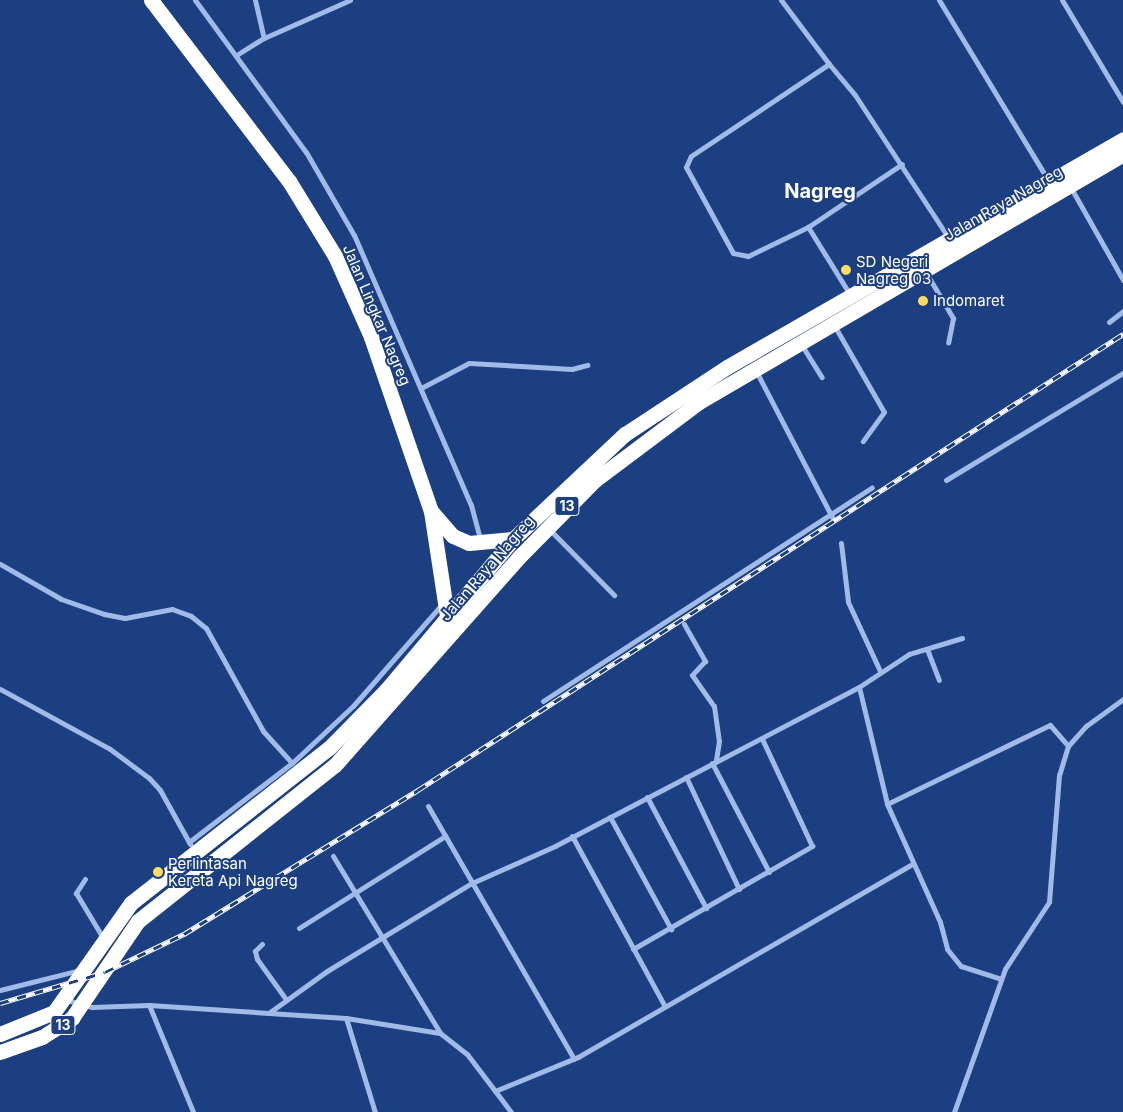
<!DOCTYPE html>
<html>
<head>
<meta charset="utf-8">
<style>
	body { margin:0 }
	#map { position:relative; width:1123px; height:1112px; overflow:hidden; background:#1c3f81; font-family:Inter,sans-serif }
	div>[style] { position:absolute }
	.street>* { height:5px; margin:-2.5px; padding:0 2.5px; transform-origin:2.5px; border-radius:2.5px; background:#a1bbe9 }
	.highway>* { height:15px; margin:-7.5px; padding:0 7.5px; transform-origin:7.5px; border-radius:7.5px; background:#fff }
	.rail>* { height:5px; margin-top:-2.5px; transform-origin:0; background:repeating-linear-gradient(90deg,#1c3f81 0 9px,#fff 0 18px); box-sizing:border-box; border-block:1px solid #fff }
	.dots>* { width:14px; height:14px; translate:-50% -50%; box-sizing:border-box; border:2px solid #1c3f81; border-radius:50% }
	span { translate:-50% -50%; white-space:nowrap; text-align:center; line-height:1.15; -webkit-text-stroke:4px #1c3f81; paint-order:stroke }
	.shield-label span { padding:1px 4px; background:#1c3f81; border:1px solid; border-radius:4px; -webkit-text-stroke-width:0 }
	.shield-label { font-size:14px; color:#fff; font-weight:700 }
	.street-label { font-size:15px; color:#fff }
	.poi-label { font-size:15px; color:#fff }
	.left { translate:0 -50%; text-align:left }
	.district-label { font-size:20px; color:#fff; font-weight:700 }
</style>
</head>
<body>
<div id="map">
	<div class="street">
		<i style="left:195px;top:0;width:188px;rotate:53.9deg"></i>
		<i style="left:306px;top:152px;width:96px;rotate:60deg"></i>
		<i style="left:354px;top:235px;width:294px;rotate:66.6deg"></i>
		<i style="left:471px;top:505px;width:35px;rotate:75deg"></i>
		<i style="left:255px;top:0;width:39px;rotate:77deg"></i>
		<i style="left:781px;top:0;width:80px;rotate:53.1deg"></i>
		<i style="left:939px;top:0;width:210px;rotate:58.8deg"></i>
		<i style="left:1062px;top:0;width:119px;rotate:59.1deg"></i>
		<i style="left:238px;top:54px;width:31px;rotate:-32deg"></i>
		<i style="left:264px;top:38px;width:94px;rotate:-23.8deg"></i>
		<i style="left:1071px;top:188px;width:106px;rotate:60.5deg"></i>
		<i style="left:808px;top:227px;width:113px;rotate:-33.8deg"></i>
		<i style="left:925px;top:271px;width:55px;rotate:59.2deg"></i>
		<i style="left:953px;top:318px;width:25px;rotate:101deg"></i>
		<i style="left:849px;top:293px;width:78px;rotate:-121.8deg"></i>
		<i style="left:808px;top:227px;width:67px;rotate:154.2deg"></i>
		<i style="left:748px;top:256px;width:15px;rotate:-169deg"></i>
		<i style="left:733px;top:253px;width:98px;rotate:-118.7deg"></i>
		<i style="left:686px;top:167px;width:12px;rotate:-66deg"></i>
		<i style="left:691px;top:156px;width:166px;rotate:-33.7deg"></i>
		<i style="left:829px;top:64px;width:40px;rotate:50deg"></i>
		<i style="left:855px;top:95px;width:170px;rotate:56.8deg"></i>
		<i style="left:1109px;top:322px;width:18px;rotate:-38deg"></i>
		<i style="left:834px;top:325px;width:100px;rotate:60.1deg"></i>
		<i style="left:884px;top:412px;width:36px;rotate:126deg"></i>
		<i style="left:801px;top:344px;width:39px;rotate:58deg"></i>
		<i style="left:756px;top:371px;width:165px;rotate:62.5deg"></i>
		<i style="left:421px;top:388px;width:54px;rotate:-27.5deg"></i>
		<i style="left:469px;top:363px;width:103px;rotate:3.3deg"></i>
		<i style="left:572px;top:369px;width:16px;rotate:-15deg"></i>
		<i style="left:946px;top:480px;width:207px;rotate:-31.2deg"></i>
		<i style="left:549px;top:529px;width:93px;rotate:45.4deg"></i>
		<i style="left:841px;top:543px;width:59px;rotate:83.2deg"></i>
		<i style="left:848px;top:602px;width:76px;rotate:65.1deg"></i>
		<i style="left:0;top:564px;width:70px;rotate:29.8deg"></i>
		<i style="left:61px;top:599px;width:46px;rotate:19.2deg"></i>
		<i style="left:104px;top:614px;width:21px;rotate:11deg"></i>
		<i style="left:125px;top:618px;width:48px;rotate:-10.8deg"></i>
		<i style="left:172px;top:609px;width:20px;rotate:20deg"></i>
		<i style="left:191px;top:616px;width:19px;rotate:39deg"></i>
		<i style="left:206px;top:628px;width:118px;rotate:61deg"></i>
		<i style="left:263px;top:731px;width:43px;rotate:47.8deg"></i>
		<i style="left:684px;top:624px;width:43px;rotate:60.4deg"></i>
		<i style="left:705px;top:661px;width:19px;rotate:133deg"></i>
		<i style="left:692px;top:675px;width:38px;rotate:55deg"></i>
		<i style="left:714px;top:706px;width:35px;rotate:82deg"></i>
		<i style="left:719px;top:741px;width:20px;rotate:99deg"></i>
		<i style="left:962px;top:638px;width:55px;rotate:163.2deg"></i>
		<i style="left:909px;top:654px;width:60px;rotate:146.6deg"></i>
		<i style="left:859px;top:687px;width:120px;rotate:76.5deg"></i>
		<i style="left:887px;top:804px;width:129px;rotate:65.8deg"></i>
		<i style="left:940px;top:922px;width:28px;rotate:75deg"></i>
		<i style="left:947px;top:949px;width:22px;rotate:51deg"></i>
		<i style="left:961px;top:966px;width:42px;rotate:18deg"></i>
		<i style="left:927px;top:649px;width:33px;rotate:69deg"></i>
		<i style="left:0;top:689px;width:125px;rotate:28.6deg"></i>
		<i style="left:110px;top:749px;width:49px;rotate:36.6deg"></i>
		<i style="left:149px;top:778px;width:16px;rotate:47deg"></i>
		<i style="left:160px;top:790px;width:62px;rotate:60.9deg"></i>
		<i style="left:543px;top:701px;width:392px;rotate:-33deg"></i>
		<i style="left:1068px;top:746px;width:27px;rotate:-48deg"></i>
		<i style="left:1086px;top:726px;width:46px;rotate:-36.1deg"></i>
		<i style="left:712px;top:763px;width:123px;rotate:62.4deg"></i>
		<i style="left:686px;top:777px;width:124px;rotate:64.7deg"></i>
		<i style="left:647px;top:797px;width:126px;rotate:62deg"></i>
		<i style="left:887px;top:804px;width:181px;rotate:-25.9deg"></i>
		<i style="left:1050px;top:725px;width:28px;rotate:49deg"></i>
		<i style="left:1068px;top:746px;width:30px;rotate:107deg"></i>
		<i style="left:1059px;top:775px;width:127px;rotate:94.5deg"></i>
		<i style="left:1049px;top:902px;width:80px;rotate:123.3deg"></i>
		<i style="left:1005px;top:969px;width:152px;rotate:109.6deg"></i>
		<i style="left:428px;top:806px;width:292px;rotate:60deg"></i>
		<i style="left:610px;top:817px;width:128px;rotate:61.4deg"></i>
		<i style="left:572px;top:836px;width:192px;rotate:61.4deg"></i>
		<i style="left:189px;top:842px;width:130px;rotate:-37.5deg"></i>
		<i style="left:292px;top:763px;width:83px;rotate:-43.1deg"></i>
		<i style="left:353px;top:706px;width:135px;rotate:-48.9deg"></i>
		<i style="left:333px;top:856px;width:207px;rotate:58.8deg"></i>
		<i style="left:85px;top:879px;width:17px;rotate:123deg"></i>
		<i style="left:76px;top:893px;width:52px;rotate:59deg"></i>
		<i style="left:299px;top:928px;width:173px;rotate:-32.2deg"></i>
		<i style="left:262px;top:944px;width:10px;rotate:135deg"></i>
		<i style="left:255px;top:951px;width:8px;rotate:76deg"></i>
		<i style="left:257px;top:959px;width:48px;rotate:54.3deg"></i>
		<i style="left:633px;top:949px;width:207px;rotate:-29.9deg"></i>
		<i style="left:812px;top:846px;width:118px;rotate:-115deg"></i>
		<i style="left:0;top:990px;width:82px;rotate:-14deg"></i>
		<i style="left:67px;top:1000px;width:26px;rotate:16deg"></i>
		<i style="left:92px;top:1007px;width:57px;rotate:-2deg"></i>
		<i style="left:149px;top:1005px;width:197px;rotate:3.8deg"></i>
		<i style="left:346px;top:1018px;width:95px;rotate:9.1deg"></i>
		<i style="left:440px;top:1033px;width:34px;rotate:38deg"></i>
		<i style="left:467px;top:1054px;width:73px;rotate:52.8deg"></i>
		<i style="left:149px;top:1005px;width:116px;rotate:67.6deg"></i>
		<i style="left:270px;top:1012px;width:70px;rotate:-35.7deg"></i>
		<i style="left:327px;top:971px;width:170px;rotate:-31.3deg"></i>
		<i style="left:472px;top:883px;width:91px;rotate:-24deg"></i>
		<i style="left:555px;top:846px;width:343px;rotate:-27.6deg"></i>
		<i style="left:346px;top:1018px;width:98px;rotate:72.9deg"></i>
		<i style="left:495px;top:1091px;width:90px;rotate:-22.3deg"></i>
		<i style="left:578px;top:1057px;width:384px;rotate:-30deg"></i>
	</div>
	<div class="highway">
		<i style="left:151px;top:0;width:228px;rotate:52.7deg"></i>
		<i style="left:289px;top:181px;width:88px;rotate:58.5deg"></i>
		<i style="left:335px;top:256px;width:89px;rotate:66deg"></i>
		<i style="left:371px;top:337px;width:184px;rotate:71deg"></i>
		<i style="left:431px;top:511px;width:33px;rotate:49deg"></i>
		<i style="left:453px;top:536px;width:17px;rotate:24deg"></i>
		<i style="left:469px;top:543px;width:44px;rotate:-5.2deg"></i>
		<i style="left:431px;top:511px;width:105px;rotate:81.3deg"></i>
		<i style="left:0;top:1034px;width:58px;rotate:-22.2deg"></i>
		<i style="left:54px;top:1012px;width:133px;rotate:-54.8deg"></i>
		<i style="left:131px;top:903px;width:251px;rotate:-38.1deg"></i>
		<i style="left:329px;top:748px;width:81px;rotate:-45.5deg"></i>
		<i style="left:386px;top:690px;width:197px;rotate:-49.9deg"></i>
		<i style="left:513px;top:539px;width:154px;rotate:-43.2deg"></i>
		<i style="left:625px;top:434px;width:122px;rotate:-33.3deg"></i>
		<i style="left:727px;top:367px;width:457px;rotate:-29.9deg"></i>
		<i style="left:0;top:1052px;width:45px;rotate:-19.7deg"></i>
		<i style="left:42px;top:1037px;width:36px;rotate:-32deg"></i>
		<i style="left:72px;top:1018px;width:117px;rotate:-55.8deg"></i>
		<i style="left:138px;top:921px;width:251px;rotate:-38.4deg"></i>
		<i style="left:335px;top:765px;width:279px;rotate:-48.5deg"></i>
		<i style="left:520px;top:556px;width:107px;rotate:-45.4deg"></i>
		<i style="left:595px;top:480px;width:130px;rotate:-36.9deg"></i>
		<i style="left:699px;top:402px;width:491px;rotate:-30.3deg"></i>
	</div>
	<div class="rail">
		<i style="left:0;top:1003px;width:109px;rotate:-16.4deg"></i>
		<i style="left:105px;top:972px;width:88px;rotate:-25.7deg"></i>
		<i style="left:184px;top:934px;width:275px;rotate:-31.6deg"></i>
		<i style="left:418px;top:790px;width:840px;rotate:-32.9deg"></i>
	</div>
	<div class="dots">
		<i style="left:846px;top:270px;background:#fadc5f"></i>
		<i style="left:923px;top:301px;background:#fadc5f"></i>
		<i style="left:158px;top:872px;background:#fadc5f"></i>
	</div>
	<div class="shield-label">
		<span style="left:567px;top:506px">13</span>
		<span style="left:63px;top:1025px">13</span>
	</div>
	<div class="street-label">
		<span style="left:1003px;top:203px;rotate:-30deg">Jalan Raya Nagreg</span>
		<span style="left:377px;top:315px;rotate:67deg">Jalan Lingkar Nagreg</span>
		<span style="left:487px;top:568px;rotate:-49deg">Jalan Raya Nagreg</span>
	</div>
	<div class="poi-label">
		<span class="left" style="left:856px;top:270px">SD Negeri<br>Nagreg 03</span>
		<span class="left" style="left:933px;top:301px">Indomaret</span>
		<span class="left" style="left:168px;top:872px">Perlintasan<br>Kereta Api Nagreg</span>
	</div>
	<div class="district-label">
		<span style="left:820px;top:191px">Nagreg</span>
	</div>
</div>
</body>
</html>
